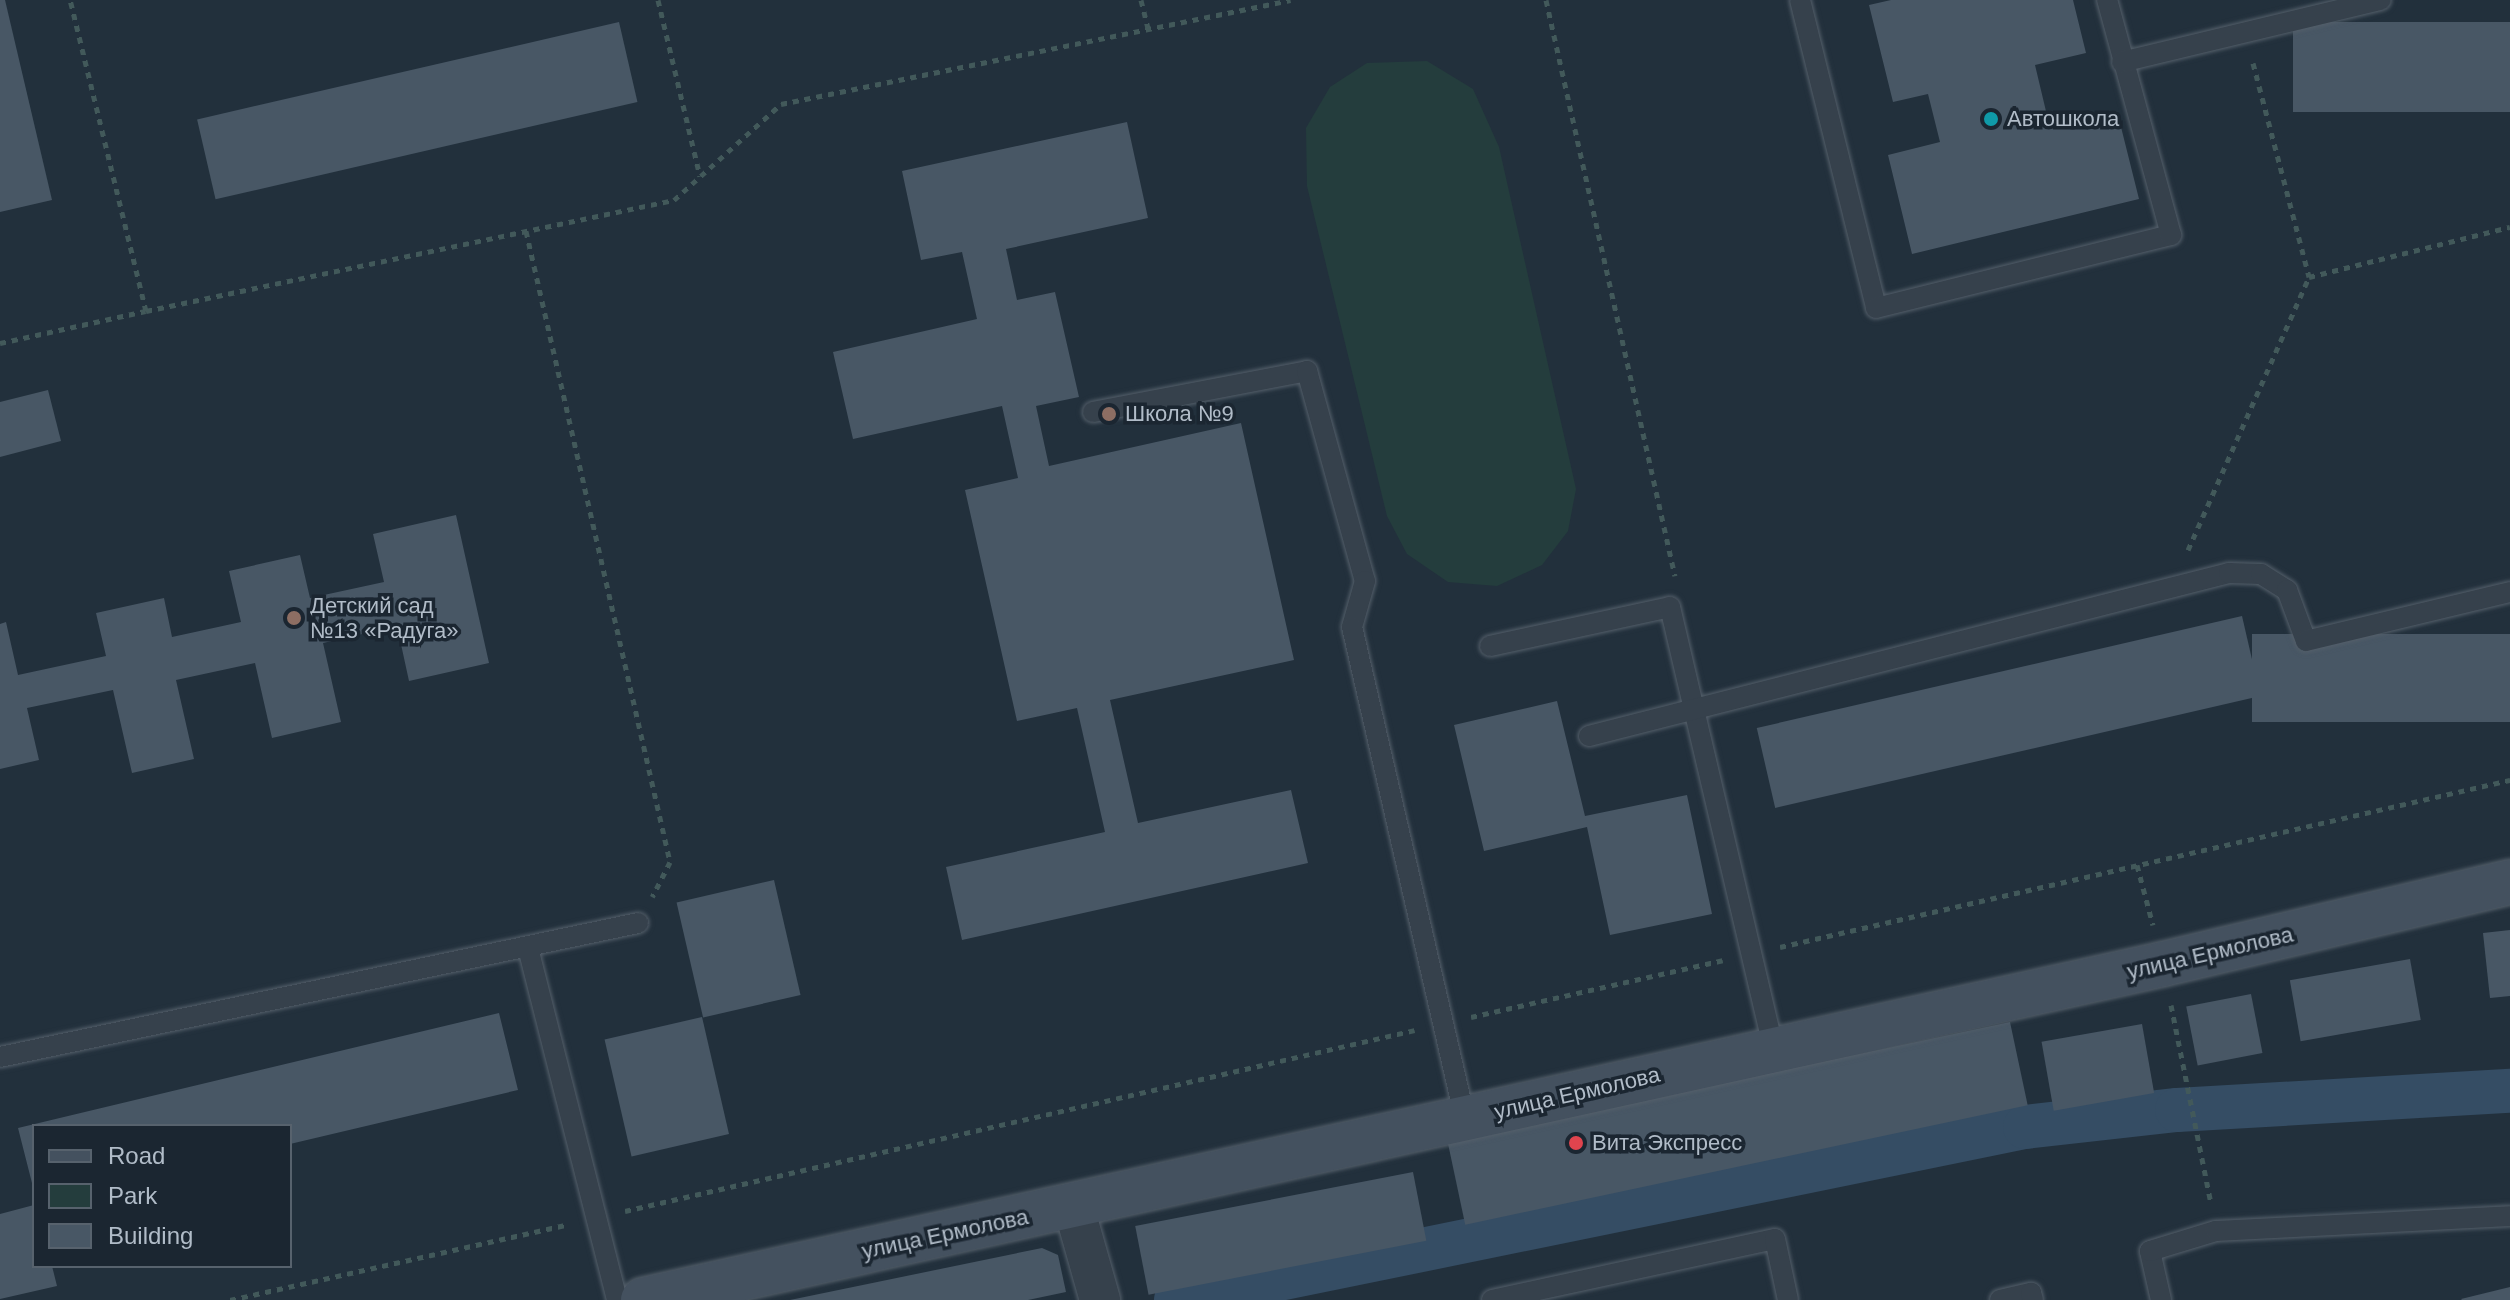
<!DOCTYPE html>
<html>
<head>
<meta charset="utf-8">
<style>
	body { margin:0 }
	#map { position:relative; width:2510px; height:1300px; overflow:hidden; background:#22303c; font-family:Arial,sans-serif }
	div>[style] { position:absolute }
	.green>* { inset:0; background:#243d3d }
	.canal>* { height:44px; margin:-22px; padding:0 22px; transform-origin:22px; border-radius:22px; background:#354d64 }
	.building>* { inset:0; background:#485765; transform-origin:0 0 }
	.path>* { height:5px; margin-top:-2.5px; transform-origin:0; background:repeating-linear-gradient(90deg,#42595a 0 6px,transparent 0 12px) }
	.roads { filter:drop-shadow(0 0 2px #545f6a) drop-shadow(0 0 2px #545f6a) }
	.lane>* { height:20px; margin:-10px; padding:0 10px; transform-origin:10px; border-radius:10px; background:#36414c }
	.street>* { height:40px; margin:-20px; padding:0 20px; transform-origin:20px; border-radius:20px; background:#36414c }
	.secondary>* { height:44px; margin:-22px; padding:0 22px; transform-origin:22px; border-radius:22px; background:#44515f }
	.dots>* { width:22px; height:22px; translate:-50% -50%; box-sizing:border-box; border:4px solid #1b2631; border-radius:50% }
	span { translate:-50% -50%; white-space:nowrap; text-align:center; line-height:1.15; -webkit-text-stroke:7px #1b2631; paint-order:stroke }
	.poi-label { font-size:22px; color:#b1bcc8 }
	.left { translate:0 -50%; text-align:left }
	.street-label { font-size:22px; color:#b1bcc8 }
	.legend { position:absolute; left:32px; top:1124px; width:260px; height:144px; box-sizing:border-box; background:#1b2631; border:2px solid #57626d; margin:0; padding:10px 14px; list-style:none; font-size:24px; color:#b1bcc8 }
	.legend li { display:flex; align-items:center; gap:16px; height:40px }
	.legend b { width:40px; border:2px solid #57626d }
</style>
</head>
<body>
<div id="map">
	<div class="green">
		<i style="clip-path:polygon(1427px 61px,1473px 89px,1499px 147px,1576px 489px,1568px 531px,1542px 565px,1497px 586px,1448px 582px,1407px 554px,1387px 516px,1307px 186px,1306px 128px,1330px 87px,1367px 63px)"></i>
	</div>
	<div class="canal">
		<i style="left:1176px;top:1300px;width:866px;rotate:-11.52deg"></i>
		<i style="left:2025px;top:1127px;width:153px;rotate:-6.4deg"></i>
		<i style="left:2177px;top:1110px;width:334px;rotate:-3.3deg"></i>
	</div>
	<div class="building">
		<i style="clip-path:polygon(0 0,5px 0,52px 200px,0 212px)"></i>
		<i style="clip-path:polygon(1891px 0,2073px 0,2086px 53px,2035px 65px,2050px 128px,2117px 111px,2139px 199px,1912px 254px,1888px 155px,1940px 142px,1928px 94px,1893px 102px,1869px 5px)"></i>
		<i style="left:619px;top:22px;width:82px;height:433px;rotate:77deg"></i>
		<i style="left:2510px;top:22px;width:90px;height:217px;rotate:90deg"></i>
		<i style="clip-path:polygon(1127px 122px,1148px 218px,1006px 249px,1017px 300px,1055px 292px,1079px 397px,1036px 406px,1049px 466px,1241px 423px,1294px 660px,1110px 700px,1138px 823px,1291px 790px,1308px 863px,962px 940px,946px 867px,1105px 832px,1077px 708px,1017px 721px,965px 490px,1018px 478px,1002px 406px,853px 439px,833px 352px,977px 319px,962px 252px,921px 260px,902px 171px)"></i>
		<i style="clip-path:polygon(48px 390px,61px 441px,0 457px,0 402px)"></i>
		<i style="clip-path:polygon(456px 515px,489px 663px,409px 681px,397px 626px,323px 643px,341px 722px,272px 738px,255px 663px,176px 680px,194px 759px,132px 773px,113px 690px,27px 708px,39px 760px,0 769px,0 624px,6px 622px,18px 675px,106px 656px,96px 613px,164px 598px,172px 637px,241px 622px,229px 571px,300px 555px,310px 598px,384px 582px,373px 534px)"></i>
		<i style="left:2242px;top:616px;width:82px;height:498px;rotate:77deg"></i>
		<i style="left:2510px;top:634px;width:88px;height:258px;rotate:90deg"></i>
		<i style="clip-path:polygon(1557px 701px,1585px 816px,1687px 795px,1712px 914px,1610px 935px,1587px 827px,1484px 851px,1454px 725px)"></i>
		<i style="left:774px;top:880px;width:118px;height:100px;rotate:77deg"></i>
		<i style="clip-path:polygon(2510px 930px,2510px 996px,2490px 998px,2483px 933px)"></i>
		<i style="left:2410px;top:959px;width:62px;height:122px;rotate:80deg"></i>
		<i style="left:2251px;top:994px;width:60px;height:66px;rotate:79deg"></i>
		<i style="clip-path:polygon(499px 1013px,518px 1090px,290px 1144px,290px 1126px,34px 1126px,33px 1187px,18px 1128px)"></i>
		<i style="left:702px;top:1017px;width:120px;height:100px;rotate:77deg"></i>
		<i style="left:2010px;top:1022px;width:85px;height:575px;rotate:78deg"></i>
		<i style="left:2142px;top:1024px;width:70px;height:102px;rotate:80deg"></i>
		<i style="left:1413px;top:1172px;width:70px;height:283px;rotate:79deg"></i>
		<i style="clip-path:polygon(34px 1205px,34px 1266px,52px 1266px,57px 1286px,0 1299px,0 1214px)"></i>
		<i style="clip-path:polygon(1042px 1248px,1058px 1255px,1066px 1292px,1028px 1300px,790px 1300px)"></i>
		<i style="clip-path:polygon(2510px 1287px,2510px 1300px,2462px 1300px,2461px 1299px)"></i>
	</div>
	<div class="path">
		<i style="left:658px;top:0;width:181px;rotate:76.6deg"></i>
		<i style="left:1141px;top:0;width:30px;rotate:76deg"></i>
		<i style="left:1546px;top:0;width:590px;rotate:77.38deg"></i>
		<i style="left:2253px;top:63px;width:221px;rotate:75.3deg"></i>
		<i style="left:2309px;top:277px;width:207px;rotate:-14deg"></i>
		<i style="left:526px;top:231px;width:647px;rotate:77.14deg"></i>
		<i style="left:670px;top:862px;width:39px;rotate:117deg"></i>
		<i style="left:146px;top:311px;width:540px;rotate:-11.87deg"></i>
		<i style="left:674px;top:200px;width:144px;rotate:-41.9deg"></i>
		<i style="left:781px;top:104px;width:520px;rotate:-11.53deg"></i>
		<i style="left:0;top:343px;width:149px;rotate:-12.4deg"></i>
		<i style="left:146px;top:311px;width:320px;rotate:-103.7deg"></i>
		<i style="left:2188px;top:550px;width:299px;rotate:-66.1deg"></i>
		<i style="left:2137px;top:865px;width:62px;rotate:75.1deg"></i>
		<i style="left:1780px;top:947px;width:749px;rotate:-12.89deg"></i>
		<i style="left:2171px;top:1005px;width:202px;rotate:78.6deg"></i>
		<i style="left:1471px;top:1017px;width:258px;rotate:-12.7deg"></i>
		<i style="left:625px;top:1211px;width:810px;rotate:-12.9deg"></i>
		<i style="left:230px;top:1300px;width:347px;rotate:-12.6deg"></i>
	</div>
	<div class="roads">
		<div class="lane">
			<i style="left:1800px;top:0;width:317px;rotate:76.1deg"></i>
			<i style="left:1876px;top:308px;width:304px;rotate:-13.9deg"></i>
			<i style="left:2171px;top:235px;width:244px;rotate:-105.2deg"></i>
			<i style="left:2122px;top:62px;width:266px;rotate:-13.5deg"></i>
			<i style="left:1093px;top:412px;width:218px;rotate:-10.8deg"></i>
			<i style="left:1307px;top:371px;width:218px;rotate:74.6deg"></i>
			<i style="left:1365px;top:581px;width:48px;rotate:105.8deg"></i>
			<i style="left:1352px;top:627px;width:505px;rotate:77.06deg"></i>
			<i style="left:1490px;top:646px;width:184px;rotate:-12.2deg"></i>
			<i style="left:1670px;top:607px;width:454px;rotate:76.8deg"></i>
			<i style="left:1589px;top:736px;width:660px;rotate:-14.29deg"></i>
			<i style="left:2229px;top:573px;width:32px;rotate:2deg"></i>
			<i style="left:2261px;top:574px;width:31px;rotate:32deg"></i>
			<i style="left:2287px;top:590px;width:54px;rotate:69.6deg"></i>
			<i style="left:2306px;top:641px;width:210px;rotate:-13.5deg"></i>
			<i style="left:528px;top:948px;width:363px;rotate:75.8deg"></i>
			<i style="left:0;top:1057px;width:652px;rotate:-11.86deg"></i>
			<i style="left:1492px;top:1300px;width:289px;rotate:-12.2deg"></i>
			<i style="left:1775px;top:1239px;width:62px;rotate:78deg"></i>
			<i style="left:2000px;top:1300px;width:32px;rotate:-13deg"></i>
			<i style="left:2031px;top:1293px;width:7px;rotate:74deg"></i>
			<i style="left:2161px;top:1300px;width:50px;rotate:-102.7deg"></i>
			<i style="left:2150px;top:1251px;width:69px;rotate:-16.9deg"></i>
			<i style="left:2216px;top:1231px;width:294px;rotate:-2.9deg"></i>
		</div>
		<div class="street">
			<i style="left:1074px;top:1208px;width:96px;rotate:74.2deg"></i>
		</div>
		<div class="secondary">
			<i style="left:643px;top:1300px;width:1557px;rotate:-12.46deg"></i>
			<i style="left:2163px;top:964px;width:357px;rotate:-13.3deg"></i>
		</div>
	</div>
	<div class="dots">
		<i style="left:1991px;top:119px;background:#0f9aa8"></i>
		<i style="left:1109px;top:414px;background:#8d6e63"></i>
		<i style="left:294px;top:618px;background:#8d6e63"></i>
		<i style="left:1576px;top:1143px;background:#e0444e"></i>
	</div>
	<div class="poi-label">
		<span class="left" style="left:2007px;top:119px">Автошкола</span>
		<span class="left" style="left:1125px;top:414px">Школа №9</span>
		<span class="left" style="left:310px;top:618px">Детский сад<br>№13 «Радуга»</span>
		<span class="left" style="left:1592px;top:1143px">Вита Экспресс</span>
	</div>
	<div class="street-label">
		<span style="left:2210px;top:953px;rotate:-13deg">улица Ермолова</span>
		<span style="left:1577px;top:1093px;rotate:-13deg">улица Ермолова</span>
		<span style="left:945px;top:1234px;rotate:-12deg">улица Ермолова</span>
	</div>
	<ul class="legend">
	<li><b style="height:10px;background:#44515f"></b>Road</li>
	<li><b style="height:22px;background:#243d3d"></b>Park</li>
	<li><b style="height:22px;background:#485765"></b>Building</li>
	</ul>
</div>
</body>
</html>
